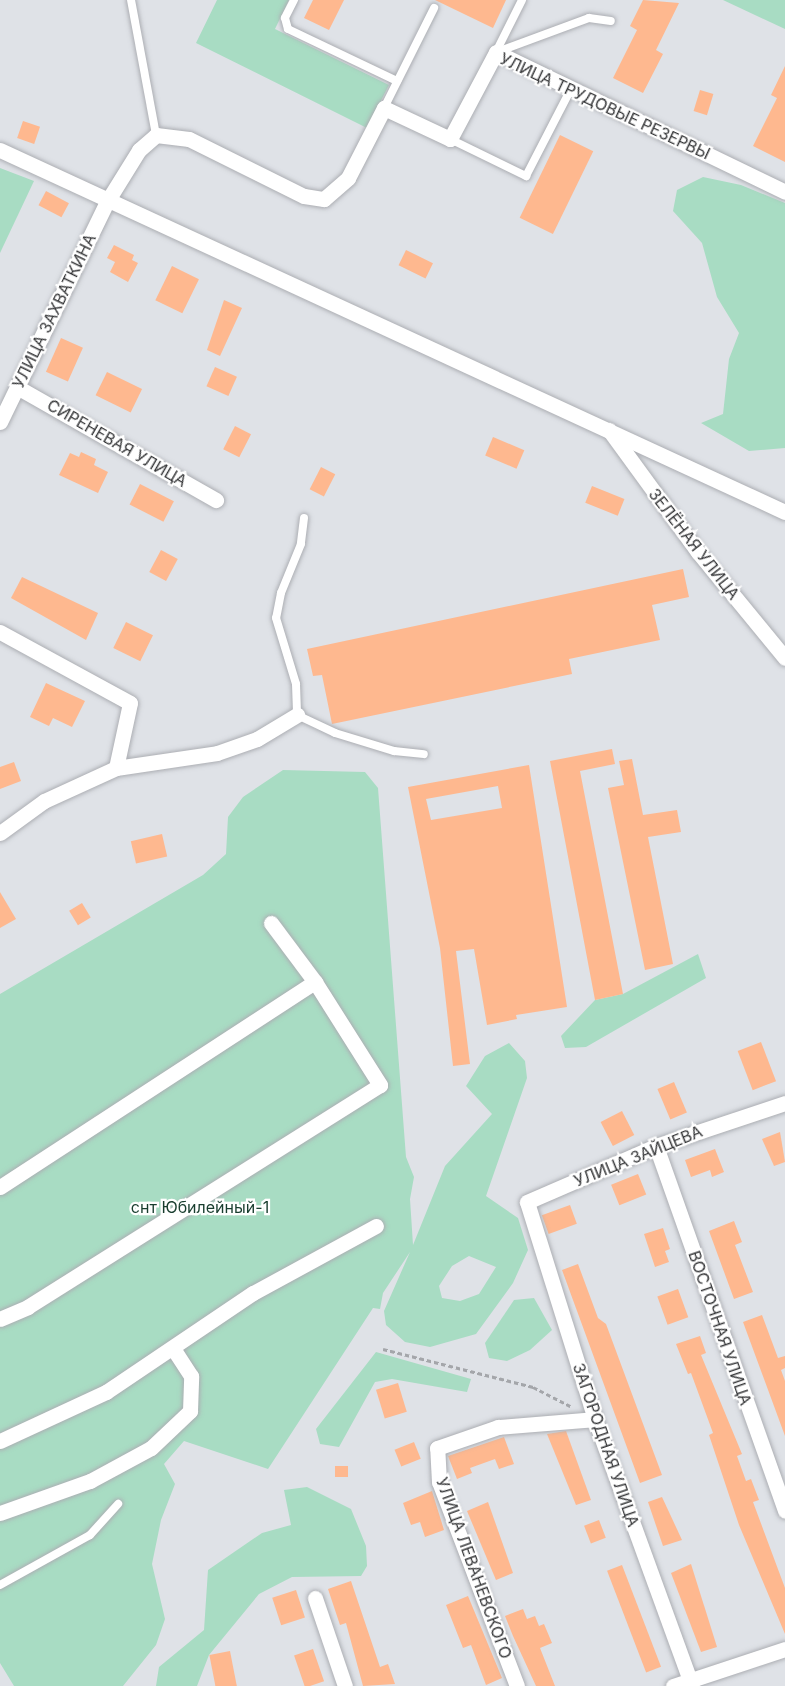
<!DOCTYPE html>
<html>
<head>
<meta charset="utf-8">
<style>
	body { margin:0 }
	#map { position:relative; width:785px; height:1686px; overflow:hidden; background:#dfe2e7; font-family:Inter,sans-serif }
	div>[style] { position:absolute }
	.green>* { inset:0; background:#a8dcc3 }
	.building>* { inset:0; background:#feb88f; transform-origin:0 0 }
	.path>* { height:3px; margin-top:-1.5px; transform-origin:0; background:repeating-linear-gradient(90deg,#a4a6aa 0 4.5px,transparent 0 7.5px) }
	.roads { filter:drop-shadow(0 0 2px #acaeb3) drop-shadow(0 0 2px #acaeb3) }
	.lane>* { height:8px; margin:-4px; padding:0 4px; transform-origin:4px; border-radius:4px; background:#fff }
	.street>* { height:15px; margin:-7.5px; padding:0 7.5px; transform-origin:7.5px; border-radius:7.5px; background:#fff }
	span { translate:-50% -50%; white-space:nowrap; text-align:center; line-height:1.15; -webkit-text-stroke:4.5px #fff; paint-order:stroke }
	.street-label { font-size:16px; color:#333436 }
	.park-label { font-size:16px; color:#183d2e }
</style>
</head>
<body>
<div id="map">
	<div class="green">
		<i style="clip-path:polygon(217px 0,289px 0,275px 29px,389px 85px,367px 128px,196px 43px)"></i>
		<i style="clip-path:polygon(723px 0,785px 0,785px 29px)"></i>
		<i style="clip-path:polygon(0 168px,34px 181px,0 253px)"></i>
		<i style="clip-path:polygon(703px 177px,741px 185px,785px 203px,785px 448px,749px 451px,701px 423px,723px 414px,729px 359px,739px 333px,717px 297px,702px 243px,673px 211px,677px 190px)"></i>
		<i style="clip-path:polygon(evenodd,283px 770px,365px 772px,378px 788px,406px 1157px,414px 1177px,410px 1199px,413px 1245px,445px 1166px,492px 1114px,466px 1086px,485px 1056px,509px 1043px,525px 1061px,527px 1078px,486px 1196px,518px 1218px,528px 1250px,513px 1283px,476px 1334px,430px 1347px,405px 1342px,386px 1325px,384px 1311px,410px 1252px,383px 1293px,380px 1309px,373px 1308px,268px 1469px,184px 1441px,164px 1464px,175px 1484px,161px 1520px,152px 1564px,165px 1619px,156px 1645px,123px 1686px,14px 1686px,0 1663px,0 994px,203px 875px,226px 854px,228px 817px,243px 797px,283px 770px,469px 1256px,496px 1267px,479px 1294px,460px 1301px,442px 1298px,439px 1286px,452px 1266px,469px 1256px)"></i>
		<i style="clip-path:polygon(698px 954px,706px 978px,586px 1047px,565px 1048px,561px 1036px,595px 1000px,623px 994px)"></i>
		<i style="clip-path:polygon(534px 1298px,552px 1330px,530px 1350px,507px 1361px,489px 1358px,485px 1343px,514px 1300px)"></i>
		<i style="clip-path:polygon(376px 1352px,471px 1379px,467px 1392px,392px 1379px,375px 1382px,339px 1447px,320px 1444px,316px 1429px)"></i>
		<i style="clip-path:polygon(307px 1487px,351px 1509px,366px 1546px,367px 1566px,361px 1576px,292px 1577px,259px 1594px,209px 1655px,197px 1686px,156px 1686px,159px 1667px,204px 1630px,208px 1570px,262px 1533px,291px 1525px,284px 1490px)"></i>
	</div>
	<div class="building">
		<i style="clip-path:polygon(313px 0,344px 0,329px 30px,304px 18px)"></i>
		<i style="clip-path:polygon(435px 0,506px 0,493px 28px)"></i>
		<i style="clip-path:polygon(643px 0,679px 3px,656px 50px,663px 54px,643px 93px,613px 78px,637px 30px,630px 26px)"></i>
		<i style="clip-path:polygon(785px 66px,785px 162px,753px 146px,777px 98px,771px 95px)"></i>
		<i style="left:700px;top:90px;width:14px;height:22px;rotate:17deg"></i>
		<i style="left:23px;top:121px;width:18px;height:18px;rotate:19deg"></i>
		<i style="left:560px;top:135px;width:37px;height:92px;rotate:26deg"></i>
		<i style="left:46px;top:191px;width:26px;height:16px;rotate:28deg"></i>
		<i style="clip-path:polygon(114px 245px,134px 255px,132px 260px,138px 263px,128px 282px,110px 272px,115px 262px,107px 258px)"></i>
		<i style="left:406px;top:250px;width:30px;height:17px;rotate:26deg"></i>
		<i style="left:172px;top:266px;width:30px;height:38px;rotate:26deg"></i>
		<i style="clip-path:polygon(224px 300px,242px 308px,220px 356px,207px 350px)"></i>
		<i style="left:61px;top:338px;width:24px;height:37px;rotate:24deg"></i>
		<i style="left:215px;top:367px;width:24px;height:21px;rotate:24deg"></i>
		<i style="left:107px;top:372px;width:39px;height:26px;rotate:26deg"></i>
		<i style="left:235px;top:426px;width:18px;height:26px;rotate:27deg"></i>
		<i style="left:493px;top:437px;width:34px;height:20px;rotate:23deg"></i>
		<i style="clip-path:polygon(81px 452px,96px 459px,94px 465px,108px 472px,98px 493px,59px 475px,70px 453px,79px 457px)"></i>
		<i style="left:321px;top:467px;width:16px;height:25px;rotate:27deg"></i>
		<i style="left:140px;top:484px;width:38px;height:23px;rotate:27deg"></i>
		<i style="left:592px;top:486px;width:35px;height:18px;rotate:22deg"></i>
		<i style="left:161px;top:550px;width:19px;height:25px;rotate:28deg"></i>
		<i style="clip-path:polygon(683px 569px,689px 597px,652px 605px,660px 640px,569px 659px,572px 674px,332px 724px,322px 675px,313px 676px,307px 649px)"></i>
		<i style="clip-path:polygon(22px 577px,98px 613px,86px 640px,11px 598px)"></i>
		<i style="left:126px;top:622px;width:30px;height:29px;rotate:26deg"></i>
		<i style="clip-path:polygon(46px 683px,85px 701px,72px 727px,53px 718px,49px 726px,30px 717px)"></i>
		<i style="clip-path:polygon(612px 749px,615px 764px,580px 771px,623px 994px,595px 1000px,550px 761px)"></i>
		<i style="clip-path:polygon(632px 759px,643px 815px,677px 810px,681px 832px,648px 837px,673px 964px,645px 970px,608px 788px,624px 785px,619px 761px)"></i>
		<i style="clip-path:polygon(14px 762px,21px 781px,0 789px,0 767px)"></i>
		<i style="clip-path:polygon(evenodd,529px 765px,567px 1007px,516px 1015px,517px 1019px,487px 1025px,474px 949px,456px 951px,470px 1064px,453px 1066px,440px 948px,408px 787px,529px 765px,498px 786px,502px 808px,431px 820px,426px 799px,498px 786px)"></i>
		<i style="left:162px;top:834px;width:23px;height:32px;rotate:77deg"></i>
		<i style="clip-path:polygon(0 892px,16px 919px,0 928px)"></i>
		<i style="left:82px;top:903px;width:17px;height:15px;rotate:59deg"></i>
		<i style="left:761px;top:1042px;width:42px;height:25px;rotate:69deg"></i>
		<i style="left:674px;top:1082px;width:33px;height:18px;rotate:67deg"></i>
		<i style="left:622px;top:1111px;width:27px;height:24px;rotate:63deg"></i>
		<i style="clip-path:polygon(780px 1132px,785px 1162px,774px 1166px,762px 1139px)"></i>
		<i style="clip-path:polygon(715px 1149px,724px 1172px,712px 1177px,710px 1170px,691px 1177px,685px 1160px)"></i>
		<i style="left:638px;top:1174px;width:22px;height:29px;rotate:68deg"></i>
		<i style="left:570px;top:1205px;width:20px;height:30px;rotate:70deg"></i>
		<i style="clip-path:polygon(734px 1221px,742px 1242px,735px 1245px,753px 1292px,734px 1299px,709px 1231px)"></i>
		<i style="clip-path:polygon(663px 1228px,670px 1249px,665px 1251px,669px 1262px,655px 1267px,644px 1234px)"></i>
		<i style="clip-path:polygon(578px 1264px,598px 1318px,606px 1324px,662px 1475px,640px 1483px,562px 1270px)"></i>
		<i style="left:678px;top:1289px;width:30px;height:22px;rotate:70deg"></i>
		<i style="clip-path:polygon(762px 1315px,778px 1358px,785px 1356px,785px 1368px,781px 1370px,785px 1381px,785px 1436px,743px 1322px)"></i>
		<i style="clip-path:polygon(700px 1336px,706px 1353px,701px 1355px,742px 1454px,737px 1456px,746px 1481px,751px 1479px,759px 1500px,753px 1502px,785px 1588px,785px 1634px,739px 1525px,709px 1435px,713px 1433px,691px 1373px,688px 1374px,676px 1344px)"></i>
		<i style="left:398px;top:1383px;width:30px;height:23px;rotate:73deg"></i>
		<i style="clip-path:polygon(566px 1431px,591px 1500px,576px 1505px,547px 1434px)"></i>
		<i style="clip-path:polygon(504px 1437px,514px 1464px,499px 1469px,495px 1459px,470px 1468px,472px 1473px,457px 1479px,448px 1456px)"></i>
		<i style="left:414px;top:1442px;width:18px;height:21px;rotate:68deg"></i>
		<i style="left:335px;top:1466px;width:13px;height:11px"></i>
		<i style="clip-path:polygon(432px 1491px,444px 1530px,425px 1537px,420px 1522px,411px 1525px,403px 1503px)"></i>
		<i style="clip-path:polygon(662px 1497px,682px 1540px,663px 1546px,648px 1502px)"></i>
		<i style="clip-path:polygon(488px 1502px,513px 1573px,496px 1580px,467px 1511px)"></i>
		<i style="left:599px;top:1520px;width:19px;height:16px;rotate:69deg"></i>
		<i style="clip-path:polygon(691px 1564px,717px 1647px,701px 1652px,671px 1573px)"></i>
		<i style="left:622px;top:1565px;width:109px;height:16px;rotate:69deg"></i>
		<i style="clip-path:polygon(351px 1581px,380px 1667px,388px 1664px,395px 1684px,363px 1686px,346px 1623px,340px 1625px,328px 1589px)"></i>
		<i style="left:296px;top:1590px;width:29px;height:25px;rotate:72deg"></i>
		<i style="clip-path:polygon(468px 1596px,502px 1678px,486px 1685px,471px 1645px,463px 1648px,446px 1605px)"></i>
		<i style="clip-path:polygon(523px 1609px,527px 1619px,535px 1616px,539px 1626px,544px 1624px,552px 1643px,540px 1648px,555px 1686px,536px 1686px,513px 1636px,505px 1616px)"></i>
		<i style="left:313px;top:1649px;width:34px;height:20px;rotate:71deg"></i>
		<i style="left:230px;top:1651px;width:36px;height:21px;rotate:79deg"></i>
	</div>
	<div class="path">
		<i style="left:383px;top:1349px;width:155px;rotate:14.2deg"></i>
		<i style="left:533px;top:1387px;width:42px;rotate:27.2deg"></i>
	</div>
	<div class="roads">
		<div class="lane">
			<i style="left:131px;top:0;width:137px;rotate:79.5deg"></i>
			<i style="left:294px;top:0;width:20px;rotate:117deg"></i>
			<i style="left:285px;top:18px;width:11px;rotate:75deg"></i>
			<i style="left:288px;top:29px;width:121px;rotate:25.5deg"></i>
			<i style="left:496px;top:52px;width:58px;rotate:-63.4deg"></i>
			<i style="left:497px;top:52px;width:98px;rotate:-20.3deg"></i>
			<i style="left:589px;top:18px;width:22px;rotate:8deg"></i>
			<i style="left:384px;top:108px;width:112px;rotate:-63.4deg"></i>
			<i style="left:450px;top:139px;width:85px;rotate:26deg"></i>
			<i style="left:526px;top:176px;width:100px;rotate:-62.7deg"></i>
			<i style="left:304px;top:518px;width:26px;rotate:97deg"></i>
			<i style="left:301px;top:544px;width:53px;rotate:112.2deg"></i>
			<i style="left:281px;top:593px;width:25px;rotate:101deg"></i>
			<i style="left:276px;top:618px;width:69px;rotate:73.1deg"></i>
			<i style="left:296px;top:684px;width:31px;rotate:88deg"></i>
			<i style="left:297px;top:715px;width:42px;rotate:25.3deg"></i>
			<i style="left:335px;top:733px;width:62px;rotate:17deg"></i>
			<i style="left:394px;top:751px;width:30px;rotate:6deg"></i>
			<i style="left:0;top:1585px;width:103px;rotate:-29.1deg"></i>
			<i style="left:90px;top:1535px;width:42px;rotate:-47.9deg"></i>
		</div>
		<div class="street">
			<i style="left:0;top:150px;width:864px;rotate:24.76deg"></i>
			<i style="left:17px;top:387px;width:229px;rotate:29.6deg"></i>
			<i style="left:0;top:422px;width:247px;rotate:-64.1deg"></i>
			<i style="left:108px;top:200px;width:59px;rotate:-58.2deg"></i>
			<i style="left:139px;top:150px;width:23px;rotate:-41deg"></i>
			<i style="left:156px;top:135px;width:33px;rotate:7deg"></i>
			<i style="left:189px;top:139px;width:128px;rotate:26.4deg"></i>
			<i style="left:304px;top:196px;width:20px;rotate:9deg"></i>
			<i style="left:324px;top:199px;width:32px;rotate:-41deg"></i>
			<i style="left:348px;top:178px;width:79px;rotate:-62.8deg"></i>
			<i style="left:384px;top:108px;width:73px;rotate:25.2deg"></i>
			<i style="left:450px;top:139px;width:98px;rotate:-62.1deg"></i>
			<i style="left:496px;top:52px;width:321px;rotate:25.8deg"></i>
			<i style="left:609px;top:430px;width:151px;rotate:53.9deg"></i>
			<i style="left:698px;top:552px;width:137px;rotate:50.6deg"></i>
			<i style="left:0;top:632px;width:148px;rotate:28.6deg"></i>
			<i style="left:130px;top:703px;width:66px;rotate:102.2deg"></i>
			<i style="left:0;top:833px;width:54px;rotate:-36deg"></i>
			<i style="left:44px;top:801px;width:79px;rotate:-24.6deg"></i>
			<i style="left:116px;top:768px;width:102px;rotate:-8.4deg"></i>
			<i style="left:217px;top:753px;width:42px;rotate:-19.3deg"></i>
			<i style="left:257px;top:739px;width:47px;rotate:-31deg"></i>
			<i style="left:271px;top:923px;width:74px;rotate:53.3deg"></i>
			<i style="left:656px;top:1146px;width:387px;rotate:70.5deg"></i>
			<i style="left:0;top:1187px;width:376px;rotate:-33.1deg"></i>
			<i style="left:315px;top:982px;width:122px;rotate:57.7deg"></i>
			<i style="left:380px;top:1085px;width:416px;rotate:147.8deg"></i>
			<i style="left:28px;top:1307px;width:30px;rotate:157deg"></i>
			<i style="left:0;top:1441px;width:117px;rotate:-24.8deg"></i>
			<i style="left:106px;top:1392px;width:177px;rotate:-34deg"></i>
			<i style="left:253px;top:1293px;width:140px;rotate:-28.6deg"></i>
			<i style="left:0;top:1513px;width:96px;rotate:-19.6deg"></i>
			<i style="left:90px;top:1481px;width:69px;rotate:-28.4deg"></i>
			<i style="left:151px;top:1448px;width:54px;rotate:-43.5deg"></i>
			<i style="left:190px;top:1411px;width:35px;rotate:-88deg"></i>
			<i style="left:191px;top:1376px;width:33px;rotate:-123deg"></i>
			<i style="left:315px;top:1598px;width:93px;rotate:71.2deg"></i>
			<i style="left:517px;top:1686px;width:218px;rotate:-110.9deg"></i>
			<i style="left:439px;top:1482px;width:34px;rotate:-93deg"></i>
			<i style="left:437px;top:1448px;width:65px;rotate:-19deg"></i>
			<i style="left:498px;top:1427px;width:97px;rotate:-4.7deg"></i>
			<i style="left:673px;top:1686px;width:118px;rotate:-18.3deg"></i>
			<i style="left:692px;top:1686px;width:284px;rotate:-110deg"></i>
			<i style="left:595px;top:1419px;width:227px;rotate:-107.4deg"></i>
			<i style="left:527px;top:1202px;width:141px;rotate:-23.5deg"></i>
			<i style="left:656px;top:1146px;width:136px;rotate:-18.4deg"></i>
		</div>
	</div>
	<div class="street-label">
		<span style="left:605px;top:106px;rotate:25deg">УЛИЦА ТРУДОВЫЕ РЕЗЕРВЫ</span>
		<span style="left:54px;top:311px;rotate:-64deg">УЛИЦА ЗАХВАТКИНА</span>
		<span style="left:117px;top:443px;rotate:30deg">СИРЕНЕВАЯ УЛИЦА</span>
		<span style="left:694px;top:544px;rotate:52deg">ЗЕЛЁНАЯ УЛИЦА</span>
		<span style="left:638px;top:1156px;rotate:-22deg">УЛИЦА ЗАЙЦЕВА</span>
		<span style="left:720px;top:1328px;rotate:71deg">ВОСТОЧНАЯ УЛИЦА</span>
		<span style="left:606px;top:1445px;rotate:71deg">ЗАГОРОДНАЯ УЛИЦА</span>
		<span style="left:474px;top:1568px;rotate:70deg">УЛИЦА ЛЕВАНЕВСКОГО</span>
	</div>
	<div class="park-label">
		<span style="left:200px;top:1207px">снт Юбилейный-1</span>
	</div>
</div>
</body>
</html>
